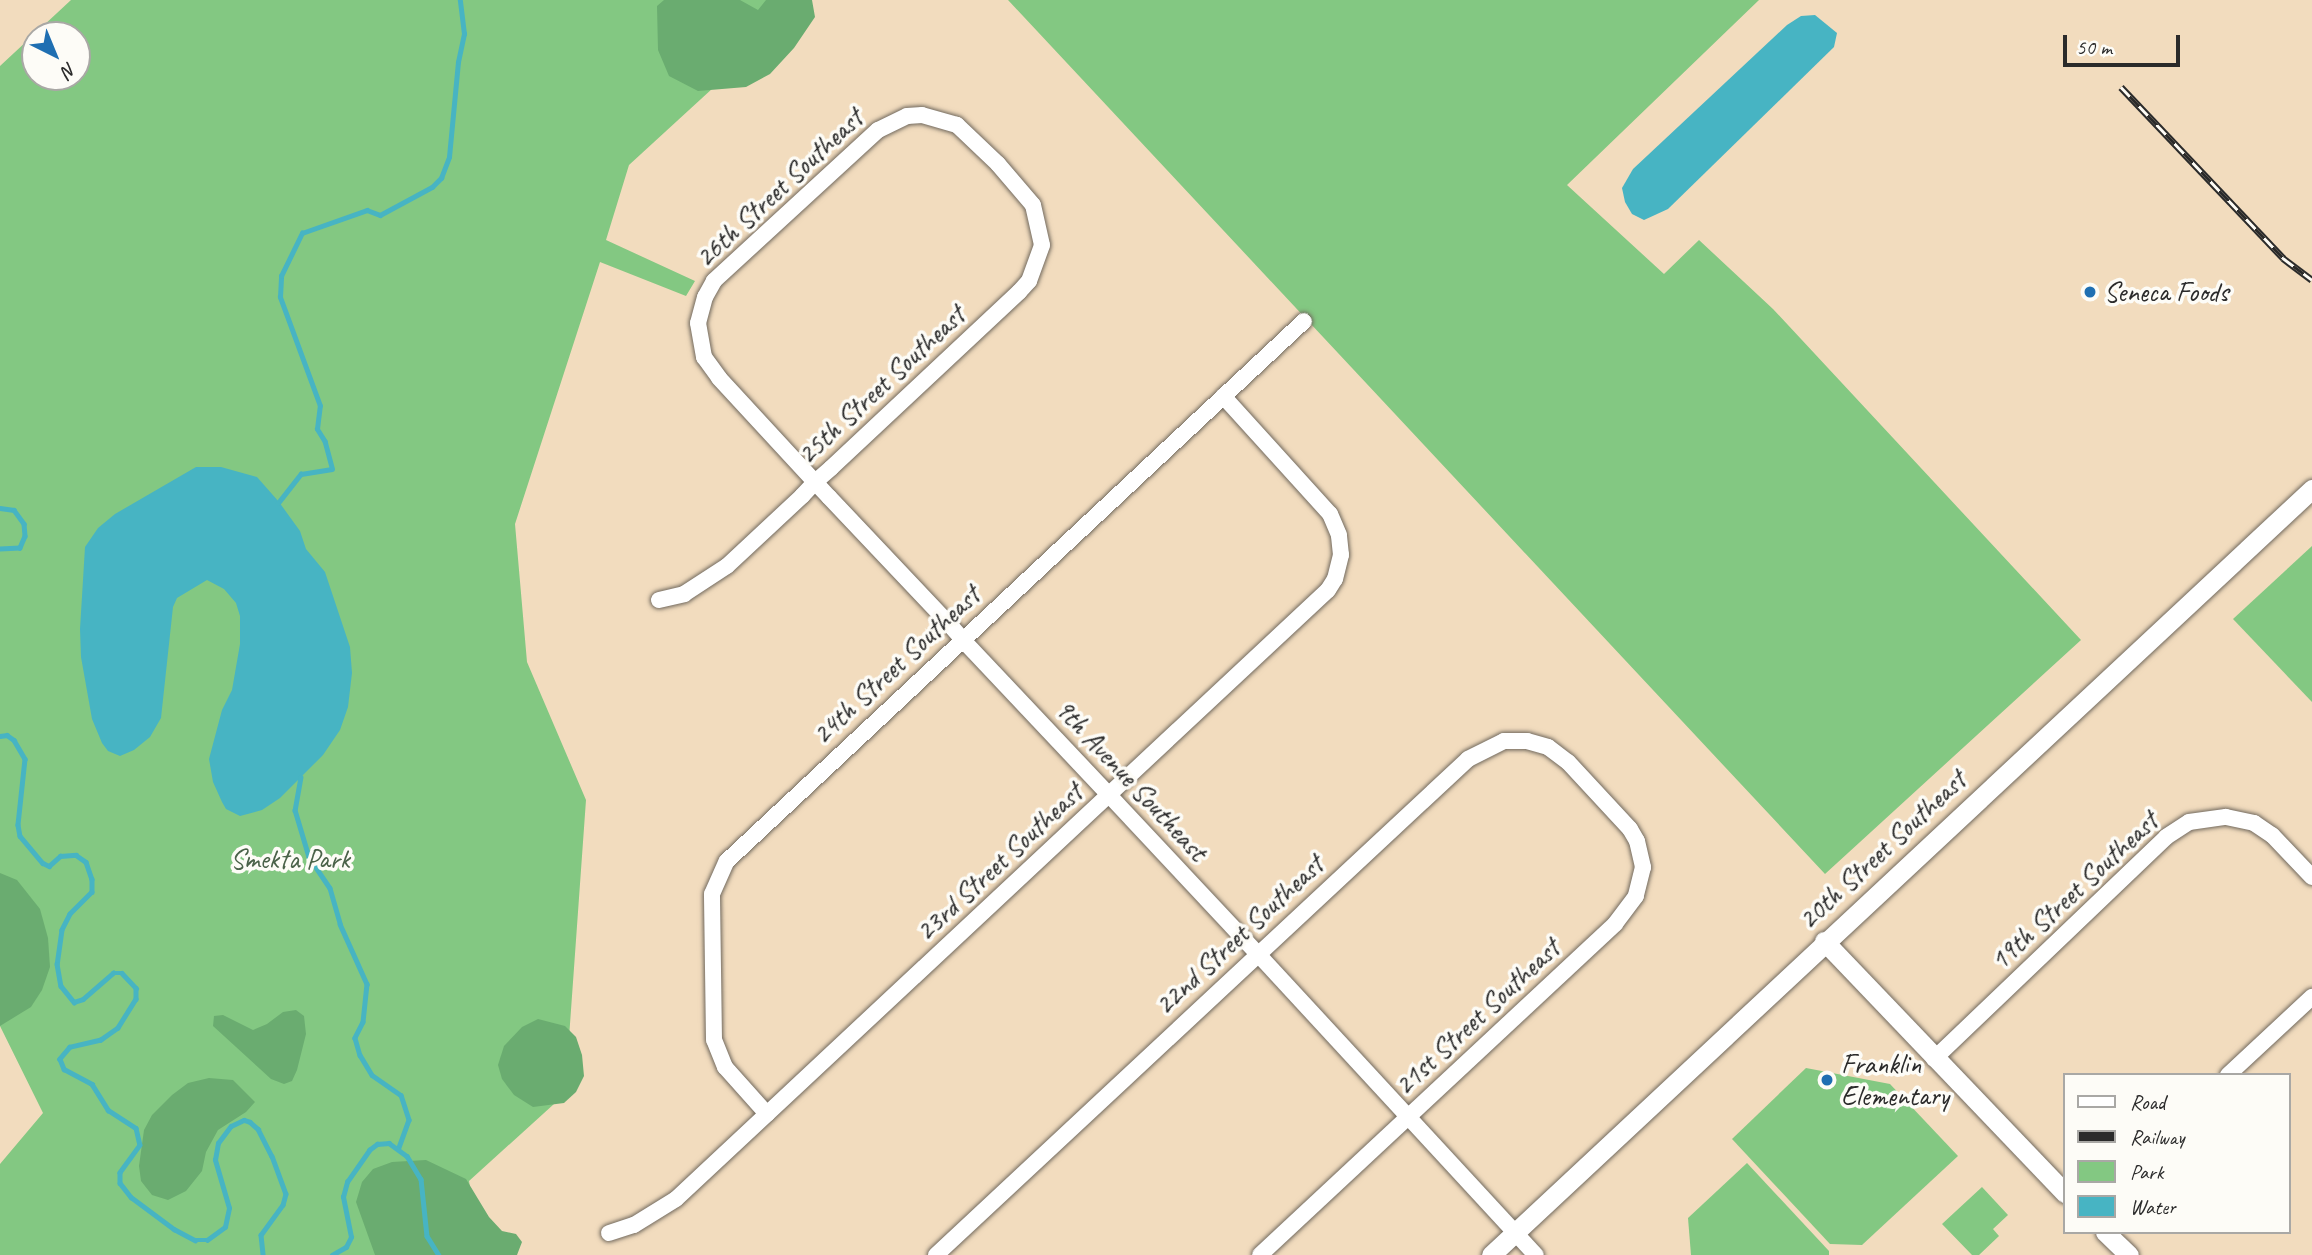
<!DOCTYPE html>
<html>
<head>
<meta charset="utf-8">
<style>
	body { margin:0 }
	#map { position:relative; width:2312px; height:1255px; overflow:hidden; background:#f2dcbe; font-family:Caveat,sans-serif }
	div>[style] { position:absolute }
	.green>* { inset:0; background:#83c882 }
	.forest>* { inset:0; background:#6aac70 }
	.water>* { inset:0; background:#47b4c3 }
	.stream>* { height:4.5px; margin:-2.25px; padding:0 2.25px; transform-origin:2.25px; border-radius:2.25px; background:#47b4c3 }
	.roads { filter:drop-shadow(0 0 2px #71695e) drop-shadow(0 0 2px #71695e) }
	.minor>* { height:16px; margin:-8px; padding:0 8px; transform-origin:8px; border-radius:8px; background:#fff }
	.tertiary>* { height:19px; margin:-9.5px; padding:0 9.5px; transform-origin:9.5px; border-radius:9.5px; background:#fff }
	.rail>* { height:7px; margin-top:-3.5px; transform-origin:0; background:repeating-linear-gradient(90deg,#fdfcf7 0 13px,#2b2b2b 0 26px); box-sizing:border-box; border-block:2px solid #2b2b2b }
	.dots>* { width:19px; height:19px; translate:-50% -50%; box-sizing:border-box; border:4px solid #fdfcf7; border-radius:50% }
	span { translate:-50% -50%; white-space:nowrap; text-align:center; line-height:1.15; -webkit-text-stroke:7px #fdfcf7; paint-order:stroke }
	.street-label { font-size:28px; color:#2b2b2b }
	.poi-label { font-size:28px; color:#2b2b2b }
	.left { translate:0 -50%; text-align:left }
	.park-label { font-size:28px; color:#4a6249 }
	.legend { position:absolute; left:2063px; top:1073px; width:228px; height:161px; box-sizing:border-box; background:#fdfcf7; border:2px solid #a9a8a5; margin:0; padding:9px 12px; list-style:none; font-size:21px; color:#2b2b2b }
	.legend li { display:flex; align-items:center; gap:14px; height:35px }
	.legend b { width:35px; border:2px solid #a9a8a5 }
	.north { position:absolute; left:21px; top:21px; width:70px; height:70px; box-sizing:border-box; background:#fdfcf7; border:2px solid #a9a8a5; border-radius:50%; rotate:137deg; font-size:19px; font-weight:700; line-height:28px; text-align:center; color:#2b2b2b }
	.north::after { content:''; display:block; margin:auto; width:24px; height:32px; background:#1f6fb2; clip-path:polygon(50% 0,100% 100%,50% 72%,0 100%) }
	.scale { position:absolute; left:2063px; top:35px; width:117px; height:32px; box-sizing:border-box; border:4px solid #2b2b2b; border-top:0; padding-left:9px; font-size:21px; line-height:24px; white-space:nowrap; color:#2b2b2b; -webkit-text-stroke:5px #fdfcf7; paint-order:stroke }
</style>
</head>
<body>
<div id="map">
	<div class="green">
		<i style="clip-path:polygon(evenodd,71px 0,809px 0,629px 165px,606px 240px,695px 281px,686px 296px,600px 262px,515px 524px,527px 662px,586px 800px,565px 1094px,469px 1181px,481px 1255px,0 1255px,0 1164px,43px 1113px,0 1026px,0 66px,71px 0,35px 35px,77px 35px,77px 77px,35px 77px,35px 35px)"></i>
		<i style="clip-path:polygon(1008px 0,1759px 0,1567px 185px,1664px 274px,1699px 240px,1773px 309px,2081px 640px,1825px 874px)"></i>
		<i style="clip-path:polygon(2312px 546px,2312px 702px,2233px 619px)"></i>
		<i style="clip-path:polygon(1806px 1068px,1890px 1084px,1958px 1156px,1862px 1245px,1830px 1244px,1732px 1139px)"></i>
		<i style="clip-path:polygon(1747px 1163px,1829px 1251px,1829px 1255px,1691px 1255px,1688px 1218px)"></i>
		<i style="clip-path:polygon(1982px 1187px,2008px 1215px,1993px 1229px,1999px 1236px,1979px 1255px,1972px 1255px,1942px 1224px)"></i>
	</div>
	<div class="forest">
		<i style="clip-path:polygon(664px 0,740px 0,758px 10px,766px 0,812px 0,815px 17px,794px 48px,770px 74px,746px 87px,698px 91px,669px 76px,658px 50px,657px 6px)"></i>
		<i style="clip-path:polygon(0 873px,17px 880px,40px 909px,48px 938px,50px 967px,42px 990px,31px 1007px,0 1026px)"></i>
		<i style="clip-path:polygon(296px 1010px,304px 1016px,306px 1034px,297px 1070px,292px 1081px,284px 1084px,271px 1079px,213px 1026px,214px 1016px,223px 1015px,253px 1030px,267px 1024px,283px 1012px)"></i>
		<i style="clip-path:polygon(538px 1019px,565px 1026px,576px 1037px,582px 1055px,584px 1076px,576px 1092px,564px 1103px,533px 1107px,514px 1095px,502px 1079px,498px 1065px,504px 1046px,522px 1027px)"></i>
		<i style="clip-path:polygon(209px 1078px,233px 1080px,255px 1102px,246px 1112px,218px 1130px,206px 1152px,202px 1171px,186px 1191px,168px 1200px,152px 1195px,141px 1181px,139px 1166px,144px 1130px,152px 1115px,172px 1095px,188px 1083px)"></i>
		<i style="clip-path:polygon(426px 1160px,466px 1179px,489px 1217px,502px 1231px,516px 1234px,522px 1242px,517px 1255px,375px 1255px,356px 1202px,362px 1182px,373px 1169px,392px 1162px)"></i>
	</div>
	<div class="water">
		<i style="clip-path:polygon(1815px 15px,1837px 33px,1834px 47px,1668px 209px,1644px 220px,1632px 214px,1625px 202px,1622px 188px,1633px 169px,1787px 25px,1801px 16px)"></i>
		<i style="clip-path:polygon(196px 467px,221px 467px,257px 477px,279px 502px,300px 531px,306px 549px,325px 572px,350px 647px,352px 673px,348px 707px,340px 730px,323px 755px,280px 798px,262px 810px,240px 816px,226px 809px,222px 802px,213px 782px,209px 759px,222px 710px,232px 690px,240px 644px,240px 616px,236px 603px,224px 589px,207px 580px,177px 598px,173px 607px,161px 718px,150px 737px,134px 750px,120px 756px,108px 751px,102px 743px,92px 719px,81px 657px,80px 629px,85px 547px,98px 528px,115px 514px)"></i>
	</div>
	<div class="stream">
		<i style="left:278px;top:503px;width:37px;rotate:-52deg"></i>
		<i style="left:301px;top:474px;width:31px;rotate:-9deg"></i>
		<i style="left:332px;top:469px;width:28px;rotate:-105deg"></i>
		<i style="left:325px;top:442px;width:15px;rotate:-122deg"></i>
		<i style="left:317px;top:429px;width:23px;rotate:-83deg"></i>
		<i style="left:320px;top:406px;width:116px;rotate:-110.2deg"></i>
		<i style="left:280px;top:297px;width:21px;rotate:-87deg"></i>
		<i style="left:281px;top:276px;width:48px;rotate:-64deg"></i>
		<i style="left:302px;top:233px;width:69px;rotate:-19.5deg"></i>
		<i style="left:367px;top:210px;width:14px;rotate:21deg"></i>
		<i style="left:380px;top:215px;width:59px;rotate:-28.3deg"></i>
		<i style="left:432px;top:187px;width:13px;rotate:-45deg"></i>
		<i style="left:441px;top:178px;width:22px;rotate:-69deg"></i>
		<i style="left:449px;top:157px;width:95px;rotate:-84.6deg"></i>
		<i style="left:458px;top:62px;width:29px;rotate:-78deg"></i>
		<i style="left:464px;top:34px;width:34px;rotate:-97deg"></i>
		<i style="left:0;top:508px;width:14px;rotate:8deg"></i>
		<i style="left:14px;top:510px;width:17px;rotate:54deg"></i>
		<i style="left:24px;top:524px;width:12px;rotate:85deg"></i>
		<i style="left:25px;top:536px;width:13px;rotate:113deg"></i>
		<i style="left:20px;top:548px;width:20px;rotate:177deg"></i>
		<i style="left:0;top:736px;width:7px;rotate:-8deg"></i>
		<i style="left:7px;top:735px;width:9px;rotate:36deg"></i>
		<i style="left:14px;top:740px;width:22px;rotate:60deg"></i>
		<i style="left:25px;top:759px;width:66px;rotate:96.1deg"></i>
		<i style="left:18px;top:825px;width:11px;rotate:80deg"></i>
		<i style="left:20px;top:836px;width:35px;rotate:50deg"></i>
		<i style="left:43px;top:863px;width:7px;rotate:27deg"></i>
		<i style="left:49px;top:866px;width:15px;rotate:-42deg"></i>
		<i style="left:60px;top:856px;width:16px;rotate:-4deg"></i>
		<i style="left:76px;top:855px;width:12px;rotate:35deg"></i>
		<i style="left:86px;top:862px;width:18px;rotate:71deg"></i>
		<i style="left:92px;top:879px;width:13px;rotate:90deg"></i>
		<i style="left:92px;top:892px;width:31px;rotate:135deg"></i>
		<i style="left:70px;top:914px;width:18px;rotate:117deg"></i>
		<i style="left:62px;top:930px;width:34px;rotate:98deg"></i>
		<i style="left:57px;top:964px;width:22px;rotate:80deg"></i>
		<i style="left:61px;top:986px;width:21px;rotate:51deg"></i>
		<i style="left:74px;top:1002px;width:9px;rotate:-18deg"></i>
		<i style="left:83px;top:999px;width:40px;rotate:-41deg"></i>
		<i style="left:113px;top:973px;width:9px"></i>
		<i style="left:122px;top:973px;width:21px;rotate:47deg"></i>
		<i style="left:136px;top:988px;width:11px;rotate:90deg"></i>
		<i style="left:136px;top:999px;width:34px;rotate:122deg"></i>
		<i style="left:118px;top:1028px;width:21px;rotate:145deg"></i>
		<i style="left:101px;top:1040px;width:32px;rotate:167deg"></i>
		<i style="left:70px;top:1047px;width:16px;rotate:130deg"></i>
		<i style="left:60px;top:1059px;width:11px;rotate:68deg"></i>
		<i style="left:64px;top:1069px;width:32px;rotate:28deg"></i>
		<i style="left:92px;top:1084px;width:31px;rotate:58deg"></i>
		<i style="left:108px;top:1110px;width:33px;rotate:33deg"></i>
		<i style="left:136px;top:1128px;width:17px;rotate:77deg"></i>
		<i style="left:140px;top:1145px;width:34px;rotate:126deg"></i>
		<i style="left:120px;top:1173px;width:10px;rotate:90deg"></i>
		<i style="left:120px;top:1183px;width:18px;rotate:52deg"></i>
		<i style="left:131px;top:1197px;width:54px;rotate:36.7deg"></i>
		<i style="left:174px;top:1229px;width:24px;rotate:28deg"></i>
		<i style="left:195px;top:1240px;width:12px"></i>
		<i style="left:207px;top:1240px;width:22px;rotate:-36deg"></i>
		<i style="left:225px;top:1227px;width:19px;rotate:-78deg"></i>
		<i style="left:229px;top:1208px;width:50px;rotate:-106.3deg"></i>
		<i style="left:215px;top:1160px;width:17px;rotate:-80deg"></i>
		<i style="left:218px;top:1143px;width:21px;rotate:-53deg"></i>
		<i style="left:231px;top:1126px;width:14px;rotate:-25deg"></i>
		<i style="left:244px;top:1120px;width:6px;rotate:18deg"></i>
		<i style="left:250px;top:1122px;width:11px;rotate:41deg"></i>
		<i style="left:258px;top:1129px;width:30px;rotate:63deg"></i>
		<i style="left:272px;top:1156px;width:40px;rotate:69.8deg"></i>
		<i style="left:286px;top:1194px;width:11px;rotate:105deg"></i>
		<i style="left:283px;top:1205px;width:37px;rotate:126deg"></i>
		<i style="left:261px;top:1235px;width:20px;rotate:84deg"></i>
		<i style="left:301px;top:777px;width:34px;rotate:100deg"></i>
		<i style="left:295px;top:810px;width:49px;rotate:73.4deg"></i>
		<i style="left:309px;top:857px;width:37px;rotate:56deg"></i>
		<i style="left:330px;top:888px;width:37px;rotate:74deg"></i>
		<i style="left:340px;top:924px;width:66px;rotate:65.8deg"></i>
		<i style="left:367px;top:984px;width:38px;rotate:96deg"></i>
		<i style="left:363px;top:1022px;width:18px;rotate:117deg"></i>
		<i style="left:355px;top:1038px;width:18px;rotate:74deg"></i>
		<i style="left:360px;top:1055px;width:23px;rotate:59deg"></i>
		<i style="left:372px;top:1075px;width:35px;rotate:35deg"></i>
		<i style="left:401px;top:1095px;width:26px;rotate:72deg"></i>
		<i style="left:409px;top:1120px;width:30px;rotate:110deg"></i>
		<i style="left:332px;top:1255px;width:16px;rotate:-30deg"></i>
		<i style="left:346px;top:1247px;width:11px;rotate:-63deg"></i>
		<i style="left:351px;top:1237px;width:41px;rotate:-101.3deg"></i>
		<i style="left:343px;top:1197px;width:16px;rotate:-75deg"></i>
		<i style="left:347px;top:1182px;width:39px;rotate:-55deg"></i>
		<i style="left:369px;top:1150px;width:10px;rotate:-37deg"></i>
		<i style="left:377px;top:1144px;width:12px;rotate:-5deg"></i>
		<i style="left:389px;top:1143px;width:22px;rotate:36deg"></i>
		<i style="left:407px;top:1156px;width:27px;rotate:59deg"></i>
		<i style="left:421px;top:1179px;width:57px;rotate:84deg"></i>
		<i style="left:427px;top:1236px;width:22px;rotate:58deg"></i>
	</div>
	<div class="roads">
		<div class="minor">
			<i style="left:659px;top:600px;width:26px;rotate:-13deg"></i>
			<i style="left:684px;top:594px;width:51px;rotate:-33.1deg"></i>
			<i style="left:727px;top:566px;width:103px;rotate:-43deg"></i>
			<i style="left:802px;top:496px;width:19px;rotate:-47deg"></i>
			<i style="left:815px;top:482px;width:21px;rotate:-41deg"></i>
			<i style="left:831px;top:468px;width:258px;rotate:-43.1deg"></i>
			<i style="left:1019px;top:292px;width:15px;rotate:-48deg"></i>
			<i style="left:1029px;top:281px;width:38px;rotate:-70deg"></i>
			<i style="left:1042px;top:245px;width:41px;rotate:-102.7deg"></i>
			<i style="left:1033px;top:205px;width:54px;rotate:-130.5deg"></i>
			<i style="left:998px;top:164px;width:57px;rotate:-136.4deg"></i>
			<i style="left:957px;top:125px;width:36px;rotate:-164deg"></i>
			<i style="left:922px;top:115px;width:15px;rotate:176deg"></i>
			<i style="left:907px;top:116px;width:32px;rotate:154deg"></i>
			<i style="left:878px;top:130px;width:223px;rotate:137.4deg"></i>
			<i style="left:714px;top:281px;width:18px;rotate:119deg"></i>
			<i style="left:705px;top:297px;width:27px;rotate:105deg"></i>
			<i style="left:698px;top:323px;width:35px;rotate:80deg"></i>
			<i style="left:704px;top:357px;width:26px;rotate:54deg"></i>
			<i style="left:719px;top:378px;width:142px;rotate:47.3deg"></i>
			<i style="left:815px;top:482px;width:21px;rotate:47deg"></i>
			<i style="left:829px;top:497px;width:176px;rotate:46.6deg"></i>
			<i style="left:950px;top:625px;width:18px;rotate:49deg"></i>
			<i style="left:962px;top:639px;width:214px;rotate:46.7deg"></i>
			<i style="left:1109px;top:795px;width:216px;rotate:46.9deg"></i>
			<i style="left:1257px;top:953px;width:411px;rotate:47.3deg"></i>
			<i style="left:1934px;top:1059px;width:321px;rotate:-43.7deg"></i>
			<i style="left:2166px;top:837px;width:27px;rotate:-33deg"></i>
			<i style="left:2189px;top:822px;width:37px;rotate:-8deg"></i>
			<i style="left:2226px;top:817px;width:29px;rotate:12deg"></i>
			<i style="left:2254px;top:823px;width:22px;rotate:34deg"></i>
			<i style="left:2272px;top:835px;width:58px;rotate:46.4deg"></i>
			<i style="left:2228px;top:1075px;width:115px;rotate:-42.9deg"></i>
			<i style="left:767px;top:1114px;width:63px;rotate:-131.8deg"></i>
			<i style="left:725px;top:1067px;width:29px;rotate:-112deg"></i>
			<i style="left:714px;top:1040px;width:146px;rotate:-90.8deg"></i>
			<i style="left:712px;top:894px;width:36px;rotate:-66deg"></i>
			<i style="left:727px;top:861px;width:790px;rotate:-43.1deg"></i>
			<i style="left:609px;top:1233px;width:26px;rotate:-18deg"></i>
			<i style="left:634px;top:1225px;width:49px;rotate:-31.8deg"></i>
			<i style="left:676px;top:1199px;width:892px;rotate:-43.05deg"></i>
			<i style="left:1328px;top:590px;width:13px;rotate:-58deg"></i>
			<i style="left:1335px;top:579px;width:25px;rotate:-76deg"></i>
			<i style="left:1341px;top:555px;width:20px;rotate:-96deg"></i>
			<i style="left:1339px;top:535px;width:23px;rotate:-113deg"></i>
			<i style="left:1330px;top:514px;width:159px;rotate:-132.2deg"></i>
			<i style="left:936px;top:1255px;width:727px;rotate:-42.99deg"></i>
			<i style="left:1468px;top:759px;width:40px;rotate:-26.6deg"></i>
			<i style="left:1504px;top:741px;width:23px"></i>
			<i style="left:1527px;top:741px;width:22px;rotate:16deg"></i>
			<i style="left:1548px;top:747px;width:25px;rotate:37deg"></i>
			<i style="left:1568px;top:762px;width:91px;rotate:47.2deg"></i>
			<i style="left:1630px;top:829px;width:14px;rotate:60deg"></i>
			<i style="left:1637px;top:841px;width:27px;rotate:77deg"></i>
			<i style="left:1643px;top:867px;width:30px;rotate:104deg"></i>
			<i style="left:1636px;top:896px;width:35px;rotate:127deg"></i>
			<i style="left:1615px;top:924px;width:485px;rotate:137deg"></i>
		</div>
		<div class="tertiary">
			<i style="left:1824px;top:941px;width:349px;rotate:46.3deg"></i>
			<i style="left:2105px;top:1232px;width:33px;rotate:44deg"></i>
			<i style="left:1491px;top:1255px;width:1123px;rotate:-43.02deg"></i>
		</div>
	</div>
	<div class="rail">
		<i style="left:2121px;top:87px;width:236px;rotate:46.5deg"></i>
		<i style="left:2283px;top:258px;width:36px;rotate:37deg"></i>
	</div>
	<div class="dots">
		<i style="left:2090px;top:292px;background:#1f6fb2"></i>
		<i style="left:1827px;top:1080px;background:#1f6fb2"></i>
	</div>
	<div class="street-label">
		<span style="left:779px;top:188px;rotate:-43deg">26th Street Southeast</span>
		<span style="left:881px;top:385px;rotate:-43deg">25th Street Southeast</span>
		<span style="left:896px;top:665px;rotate:-43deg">24th Street Southeast</span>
		<span style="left:1131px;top:780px;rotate:47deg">9th Avenue Southeast</span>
		<span style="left:1882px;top:850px;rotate:-43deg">20th Street Southeast</span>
		<span style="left:999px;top:862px;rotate:-43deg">23rd Street Southeast</span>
		<span style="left:2074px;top:891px;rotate:-43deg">19th Street Southeast</span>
		<span style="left:1239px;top:935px;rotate:-43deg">22nd Street Southeast</span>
		<span style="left:1477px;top:1017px;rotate:-43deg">21st Street Southeast</span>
	</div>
	<div class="poi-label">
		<span class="left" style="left:2104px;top:292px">Seneca Foods</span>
		<span class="left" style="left:1841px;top:1080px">Franklin<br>Elementary</span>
	</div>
	<div class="park-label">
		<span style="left:290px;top:859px">Smekta Park</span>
	</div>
	<ul class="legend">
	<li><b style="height:9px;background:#fff"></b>Road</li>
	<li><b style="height:9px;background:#2b2b2b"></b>Railway</li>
	<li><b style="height:19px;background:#83c882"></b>Park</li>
	<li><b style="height:19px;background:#47b4c3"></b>Water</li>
	</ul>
	<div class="north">N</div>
	<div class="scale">50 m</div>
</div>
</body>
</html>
